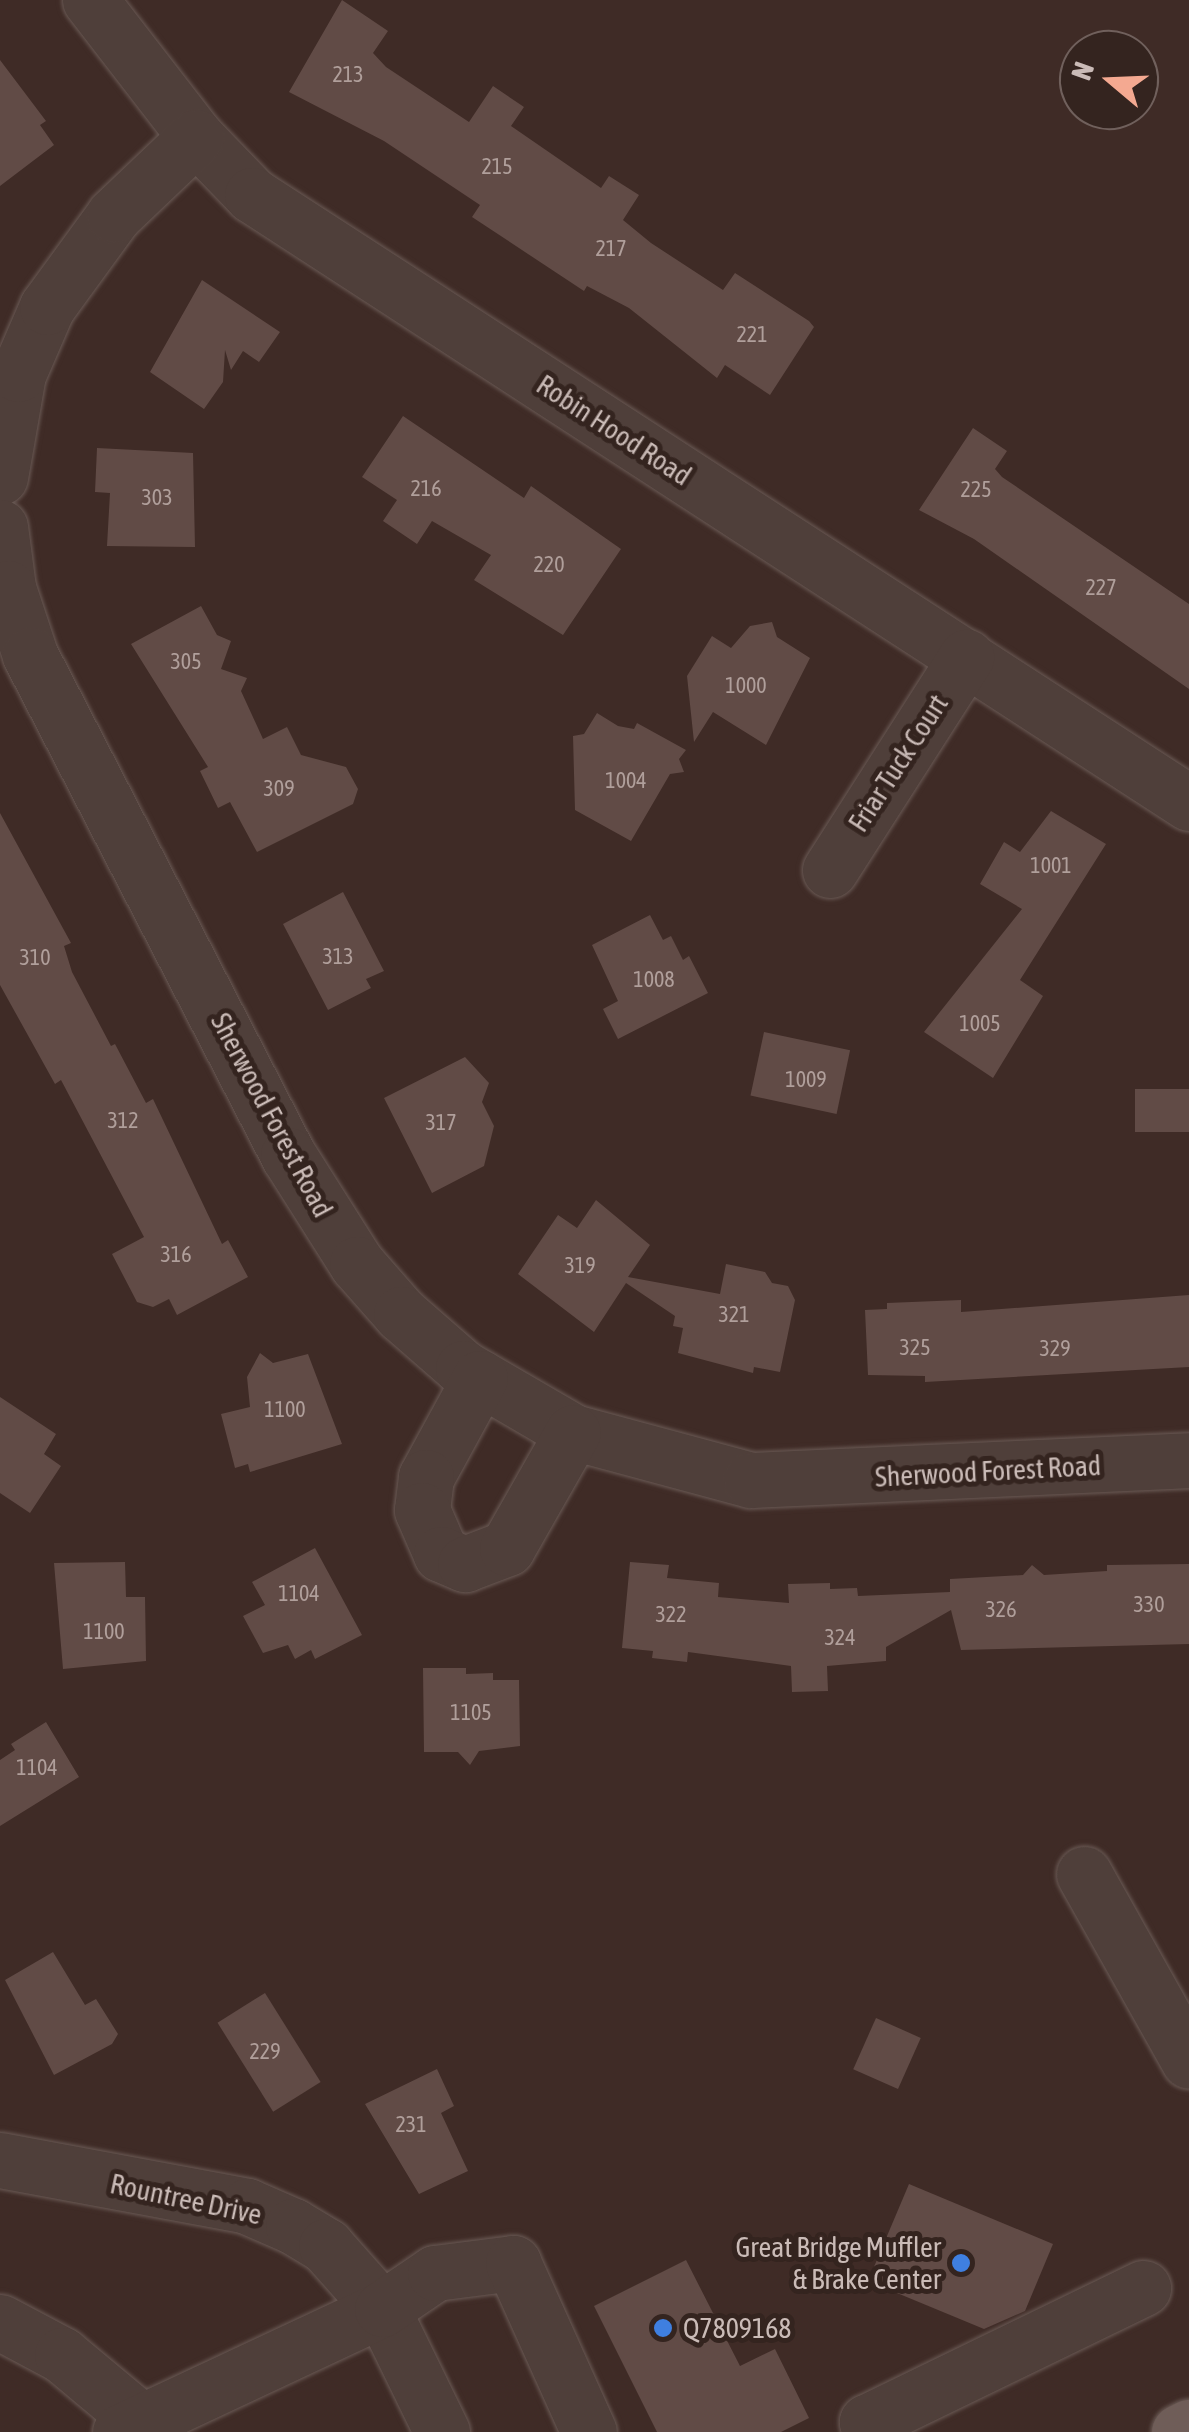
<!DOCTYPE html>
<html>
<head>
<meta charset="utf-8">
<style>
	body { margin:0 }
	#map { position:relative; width:1189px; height:2432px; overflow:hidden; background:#3f2b26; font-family:"Asap Condensed",sans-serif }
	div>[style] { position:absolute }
	.building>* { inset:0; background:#614b46; transform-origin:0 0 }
	.roads { filter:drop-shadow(0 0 2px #6a5a55) drop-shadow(0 0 2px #6a5a55) }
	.minor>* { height:55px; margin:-27.5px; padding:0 27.5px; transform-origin:27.5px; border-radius:27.5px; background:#4f3f3a }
	.major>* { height:55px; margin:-27.5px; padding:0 27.5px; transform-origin:27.5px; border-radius:27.5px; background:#6f5d58 }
	.dots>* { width:28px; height:28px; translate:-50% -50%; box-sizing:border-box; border:5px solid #34241f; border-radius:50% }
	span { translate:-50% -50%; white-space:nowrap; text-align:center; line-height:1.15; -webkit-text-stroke:10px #34241f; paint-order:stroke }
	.number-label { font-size:22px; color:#b09f9b }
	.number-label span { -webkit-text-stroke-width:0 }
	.street-label { font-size:28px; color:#cabbb7 }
	.poi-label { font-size:28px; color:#cabbb7 }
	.right { translate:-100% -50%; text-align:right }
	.left { translate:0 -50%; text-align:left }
	.north { position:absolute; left:1059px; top:30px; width:100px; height:100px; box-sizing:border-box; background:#34241f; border:2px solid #70605c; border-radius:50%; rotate:289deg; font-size:28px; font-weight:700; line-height:40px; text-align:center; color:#cabbb7 }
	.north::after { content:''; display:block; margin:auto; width:35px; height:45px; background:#f4a991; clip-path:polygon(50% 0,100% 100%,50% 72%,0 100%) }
</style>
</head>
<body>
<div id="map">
	<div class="building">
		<i style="clip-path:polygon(342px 0,388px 31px,373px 53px,386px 67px,469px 122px,493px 86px,524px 107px,511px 126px,601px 188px,609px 176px,639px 195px,623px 220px,651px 243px,723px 290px,735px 273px,809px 321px,814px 327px,770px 395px,725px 365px,717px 378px,629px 308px,587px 286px,584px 291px,472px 217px,480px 205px,384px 141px,289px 92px)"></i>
		<i style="clip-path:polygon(0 60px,46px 121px,40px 125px,54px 145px,0 186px)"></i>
		<i style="clip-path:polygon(202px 280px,280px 332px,259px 362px,243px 351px,231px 370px,225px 350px,223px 382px,204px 409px,150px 372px)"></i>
		<i style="clip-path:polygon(403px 416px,524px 498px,531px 486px,621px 549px,563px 635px,474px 580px,491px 555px,432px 521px,417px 544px,383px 521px,397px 500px,362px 477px)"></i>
		<i style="clip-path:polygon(973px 428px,1007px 451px,995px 469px,1002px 477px,1189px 604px,1189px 689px,974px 539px,919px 510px)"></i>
		<i style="clip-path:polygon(97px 448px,193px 453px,195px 547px,107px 546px,110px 493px,95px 492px)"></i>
		<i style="clip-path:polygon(201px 606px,217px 635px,231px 641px,221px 669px,247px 678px,241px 691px,263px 739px,287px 727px,301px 755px,346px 767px,358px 789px,353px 804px,257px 852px,230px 802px,218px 808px,200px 771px,208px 767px,131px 644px)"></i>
		<i style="clip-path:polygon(772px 622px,777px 637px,810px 658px,766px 745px,713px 712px,694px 742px,687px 676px,712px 636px,731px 648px,750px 626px)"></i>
		<i style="clip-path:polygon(597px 713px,618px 726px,634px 729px,637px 723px,686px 750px,679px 759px,684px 772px,670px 774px,631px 841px,575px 810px,573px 736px,584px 734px)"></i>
		<i style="clip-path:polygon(1051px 811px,1106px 844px,1020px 980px,1043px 996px,993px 1078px,924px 1032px,1022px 909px,980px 884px,1004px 842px,1020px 852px)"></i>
		<i style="clip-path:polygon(0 813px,71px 943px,64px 946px,72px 972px,111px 1046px,115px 1044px,146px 1103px,153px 1099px,222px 1244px,228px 1240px,248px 1277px,177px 1315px,169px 1299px,153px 1307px,137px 1302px,112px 1254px,144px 1237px,61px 1080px,55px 1084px,0 985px)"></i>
		<i style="clip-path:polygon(343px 892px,384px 971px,366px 979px,371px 988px,328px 1010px,283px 924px)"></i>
		<i style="clip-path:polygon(650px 915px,663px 940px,671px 936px,683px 960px,689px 956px,708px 993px,618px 1039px,603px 1009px,618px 1001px,592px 945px)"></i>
		<i style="left:764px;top:1032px;width:88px;height:65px;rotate:12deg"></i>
		<i style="clip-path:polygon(465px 1057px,489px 1083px,482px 1102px,494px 1126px,484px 1166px,432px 1193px,384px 1098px)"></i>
		<i style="left:1189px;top:1089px;width:43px;height:54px;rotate:90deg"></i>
		<i style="clip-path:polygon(596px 1200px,650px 1245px,628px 1277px,720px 1294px,726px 1264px,765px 1272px,772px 1283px,788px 1286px,795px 1300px,780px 1372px,754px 1367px,753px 1373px,678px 1353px,683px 1328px,673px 1326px,675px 1316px,626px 1283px,594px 1332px,518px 1274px,558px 1215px,577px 1228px)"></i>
		<i style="clip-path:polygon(1189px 1295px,1189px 1367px,925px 1382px,925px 1376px,868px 1375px,865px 1310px,887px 1309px,887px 1303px,961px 1300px,961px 1312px)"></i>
		<i style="clip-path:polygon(260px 1353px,273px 1363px,308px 1354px,342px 1444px,250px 1472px,248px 1464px,235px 1468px,221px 1414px,250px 1407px,247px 1377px)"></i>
		<i style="clip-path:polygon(0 1397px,56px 1434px,44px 1454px,61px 1466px,30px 1513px,0 1493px)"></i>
		<i style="clip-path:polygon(315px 1548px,362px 1635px,315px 1659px,311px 1650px,295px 1659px,288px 1645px,263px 1653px,243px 1616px,265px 1605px,252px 1582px)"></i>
		<i style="clip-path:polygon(125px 1562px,126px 1597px,145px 1597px,146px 1661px,63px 1669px,54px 1563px)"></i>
		<i style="clip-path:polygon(630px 1562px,669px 1565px,667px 1578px,719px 1583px,718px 1597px,789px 1603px,788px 1584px,830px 1583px,830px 1589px,857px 1588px,858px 1596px,950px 1592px,950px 1579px,1023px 1575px,1032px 1565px,1044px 1575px,1107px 1571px,1107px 1565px,1189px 1564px,1189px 1644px,961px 1650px,951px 1610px,886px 1647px,886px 1661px,827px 1666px,828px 1691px,792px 1692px,791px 1666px,688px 1652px,687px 1662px,652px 1658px,653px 1651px,622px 1648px)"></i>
		<i style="clip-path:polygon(423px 1668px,466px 1668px,466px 1674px,493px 1673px,493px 1680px,519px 1680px,520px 1746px,479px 1751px,470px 1765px,458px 1752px,424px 1752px)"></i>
		<i style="clip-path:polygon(46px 1722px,79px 1777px,0 1826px,0 1760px,15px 1750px,11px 1744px)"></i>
		<i style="clip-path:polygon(53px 1952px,85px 2005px,96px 1999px,118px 2034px,112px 2044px,54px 2075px,5px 1980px)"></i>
		<i style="left:265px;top:1993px;width:105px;height:56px;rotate:58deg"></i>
		<i style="left:876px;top:2018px;width:49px;height:56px;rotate:24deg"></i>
		<i style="clip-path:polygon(437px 2069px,454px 2106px,441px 2113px,468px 2171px,419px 2194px,365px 2104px)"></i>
		<i style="clip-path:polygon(909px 2184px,1053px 2244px,1025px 2311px,984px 2329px,868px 2281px)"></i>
		<i style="clip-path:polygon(686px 2260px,740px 2366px,775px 2349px,809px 2418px,781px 2432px,657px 2432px,594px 2306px)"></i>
	</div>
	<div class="roads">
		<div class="minor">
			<i style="left:90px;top:0;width:173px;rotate:52.3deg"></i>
			<i style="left:196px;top:137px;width:81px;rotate:46deg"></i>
			<i style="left:252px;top:195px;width:1117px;rotate:32.98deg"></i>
			<i style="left:0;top:477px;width:105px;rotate:-80.1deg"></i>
			<i style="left:18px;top:374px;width:73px;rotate:-66.6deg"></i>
			<i style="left:47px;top:307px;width:114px;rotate:-53.9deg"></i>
			<i style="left:114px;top:215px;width:113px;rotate:-43.6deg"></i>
			<i style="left:0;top:527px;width:62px;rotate:82.5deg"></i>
			<i style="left:8px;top:588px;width:71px;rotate:71.8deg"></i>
			<i style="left:30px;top:655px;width:563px;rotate:62.71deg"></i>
			<i style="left:288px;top:1155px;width:129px;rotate:57.7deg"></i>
			<i style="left:357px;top:1264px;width:67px;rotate:48.7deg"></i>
			<i style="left:401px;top:1314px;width:82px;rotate:41.1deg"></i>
			<i style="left:463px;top:1368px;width:127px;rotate:30.2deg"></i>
			<i style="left:573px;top:1432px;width:184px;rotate:15.1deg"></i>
			<i style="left:751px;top:1480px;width:438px;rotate:-2.6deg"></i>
			<i style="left:830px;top:870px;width:253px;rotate:-57.4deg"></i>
			<i style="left:480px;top:1378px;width:113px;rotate:118.6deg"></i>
			<i style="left:426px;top:1477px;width:33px;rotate:97deg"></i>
			<i style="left:422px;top:1510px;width:48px;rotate:66.6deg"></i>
			<i style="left:441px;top:1554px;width:26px;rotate:23deg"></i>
			<i style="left:465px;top:1564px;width:45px;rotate:-20.9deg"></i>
			<i style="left:507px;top:1548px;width:133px;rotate:-60.4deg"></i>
			<i style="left:1084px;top:1874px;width:214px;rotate:60.7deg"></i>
			<i style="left:0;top:2160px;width:251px;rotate:10.5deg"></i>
			<i style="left:247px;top:2206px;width:50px;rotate:23.5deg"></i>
			<i style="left:293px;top:2226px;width:39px;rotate:31deg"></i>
			<i style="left:326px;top:2246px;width:84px;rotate:48.4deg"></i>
			<i style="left:382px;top:2309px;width:137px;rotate:64deg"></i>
			<i style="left:0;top:2322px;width:70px;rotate:28deg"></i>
			<i style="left:62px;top:2355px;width:104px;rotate:39.9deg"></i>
			<i style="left:120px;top:2432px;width:289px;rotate:-25.1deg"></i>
			<i style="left:382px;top:2309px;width:64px;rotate:-34.2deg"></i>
			<i style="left:435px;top:2273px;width:79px;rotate:-7.3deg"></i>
			<i style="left:513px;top:2263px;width:185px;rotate:65.8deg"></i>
			<i style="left:871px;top:2432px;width:11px;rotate:-112deg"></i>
			<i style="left:867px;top:2422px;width:307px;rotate:-25.9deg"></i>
		</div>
		<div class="major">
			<i style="left:1179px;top:2432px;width:11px;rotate:-27deg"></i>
		</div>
	</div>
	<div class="dots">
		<i style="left:961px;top:2263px;background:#3f7fe0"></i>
		<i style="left:663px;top:2328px;background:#3f7fe0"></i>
	</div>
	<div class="number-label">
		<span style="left:348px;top:75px">213</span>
		<span style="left:497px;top:167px">215</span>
		<span style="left:611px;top:249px">217</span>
		<span style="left:752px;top:335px">221</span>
		<span style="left:426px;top:489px">216</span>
		<span style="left:976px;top:490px">225</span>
		<span style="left:157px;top:498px">303</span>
		<span style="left:549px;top:565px">220</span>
		<span style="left:1101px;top:588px">227</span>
		<span style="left:186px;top:662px">305</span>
		<span style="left:746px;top:686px">1000</span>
		<span style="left:626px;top:781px">1004</span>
		<span style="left:279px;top:789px">309</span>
		<span style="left:1051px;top:866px">1001</span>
		<span style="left:338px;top:957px">313</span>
		<span style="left:35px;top:958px">310</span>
		<span style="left:654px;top:980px">1008</span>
		<span style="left:980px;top:1024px">1005</span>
		<span style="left:806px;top:1080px">1009</span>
		<span style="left:123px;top:1121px">312</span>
		<span style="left:441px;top:1123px">317</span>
		<span style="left:176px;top:1255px">316</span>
		<span style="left:580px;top:1266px">319</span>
		<span style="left:734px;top:1315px">321</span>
		<span style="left:915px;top:1348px">325</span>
		<span style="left:1055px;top:1349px">329</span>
		<span style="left:285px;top:1410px">1100</span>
		<span style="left:299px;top:1594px">1104</span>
		<span style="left:1149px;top:1605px">330</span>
		<span style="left:1001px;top:1610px">326</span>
		<span style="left:671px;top:1615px">322</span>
		<span style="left:104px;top:1632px">1100</span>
		<span style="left:840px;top:1638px">324</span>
		<span style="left:471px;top:1713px">1105</span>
		<span style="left:37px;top:1768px">1104</span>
		<span style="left:265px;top:2052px">229</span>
		<span style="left:411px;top:2125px">231</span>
	</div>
	<div class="street-label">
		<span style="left:614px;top:430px;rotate:33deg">Robin Hood Road</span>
		<span style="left:898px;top:763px;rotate:-57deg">Friar Tuck Court</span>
		<span style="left:272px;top:1115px;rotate:62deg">Sherwood Forest Road</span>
		<span style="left:988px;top:1471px;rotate:-3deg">Sherwood Forest Road</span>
		<span style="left:186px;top:2199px;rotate:12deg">Rountree Drive</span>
	</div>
	<div class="poi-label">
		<span class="right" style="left:941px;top:2263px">Great Bridge Muffler<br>&amp; Brake Center</span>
		<span class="left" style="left:683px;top:2328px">Q7809168</span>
	</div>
	<div class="north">N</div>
</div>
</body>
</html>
